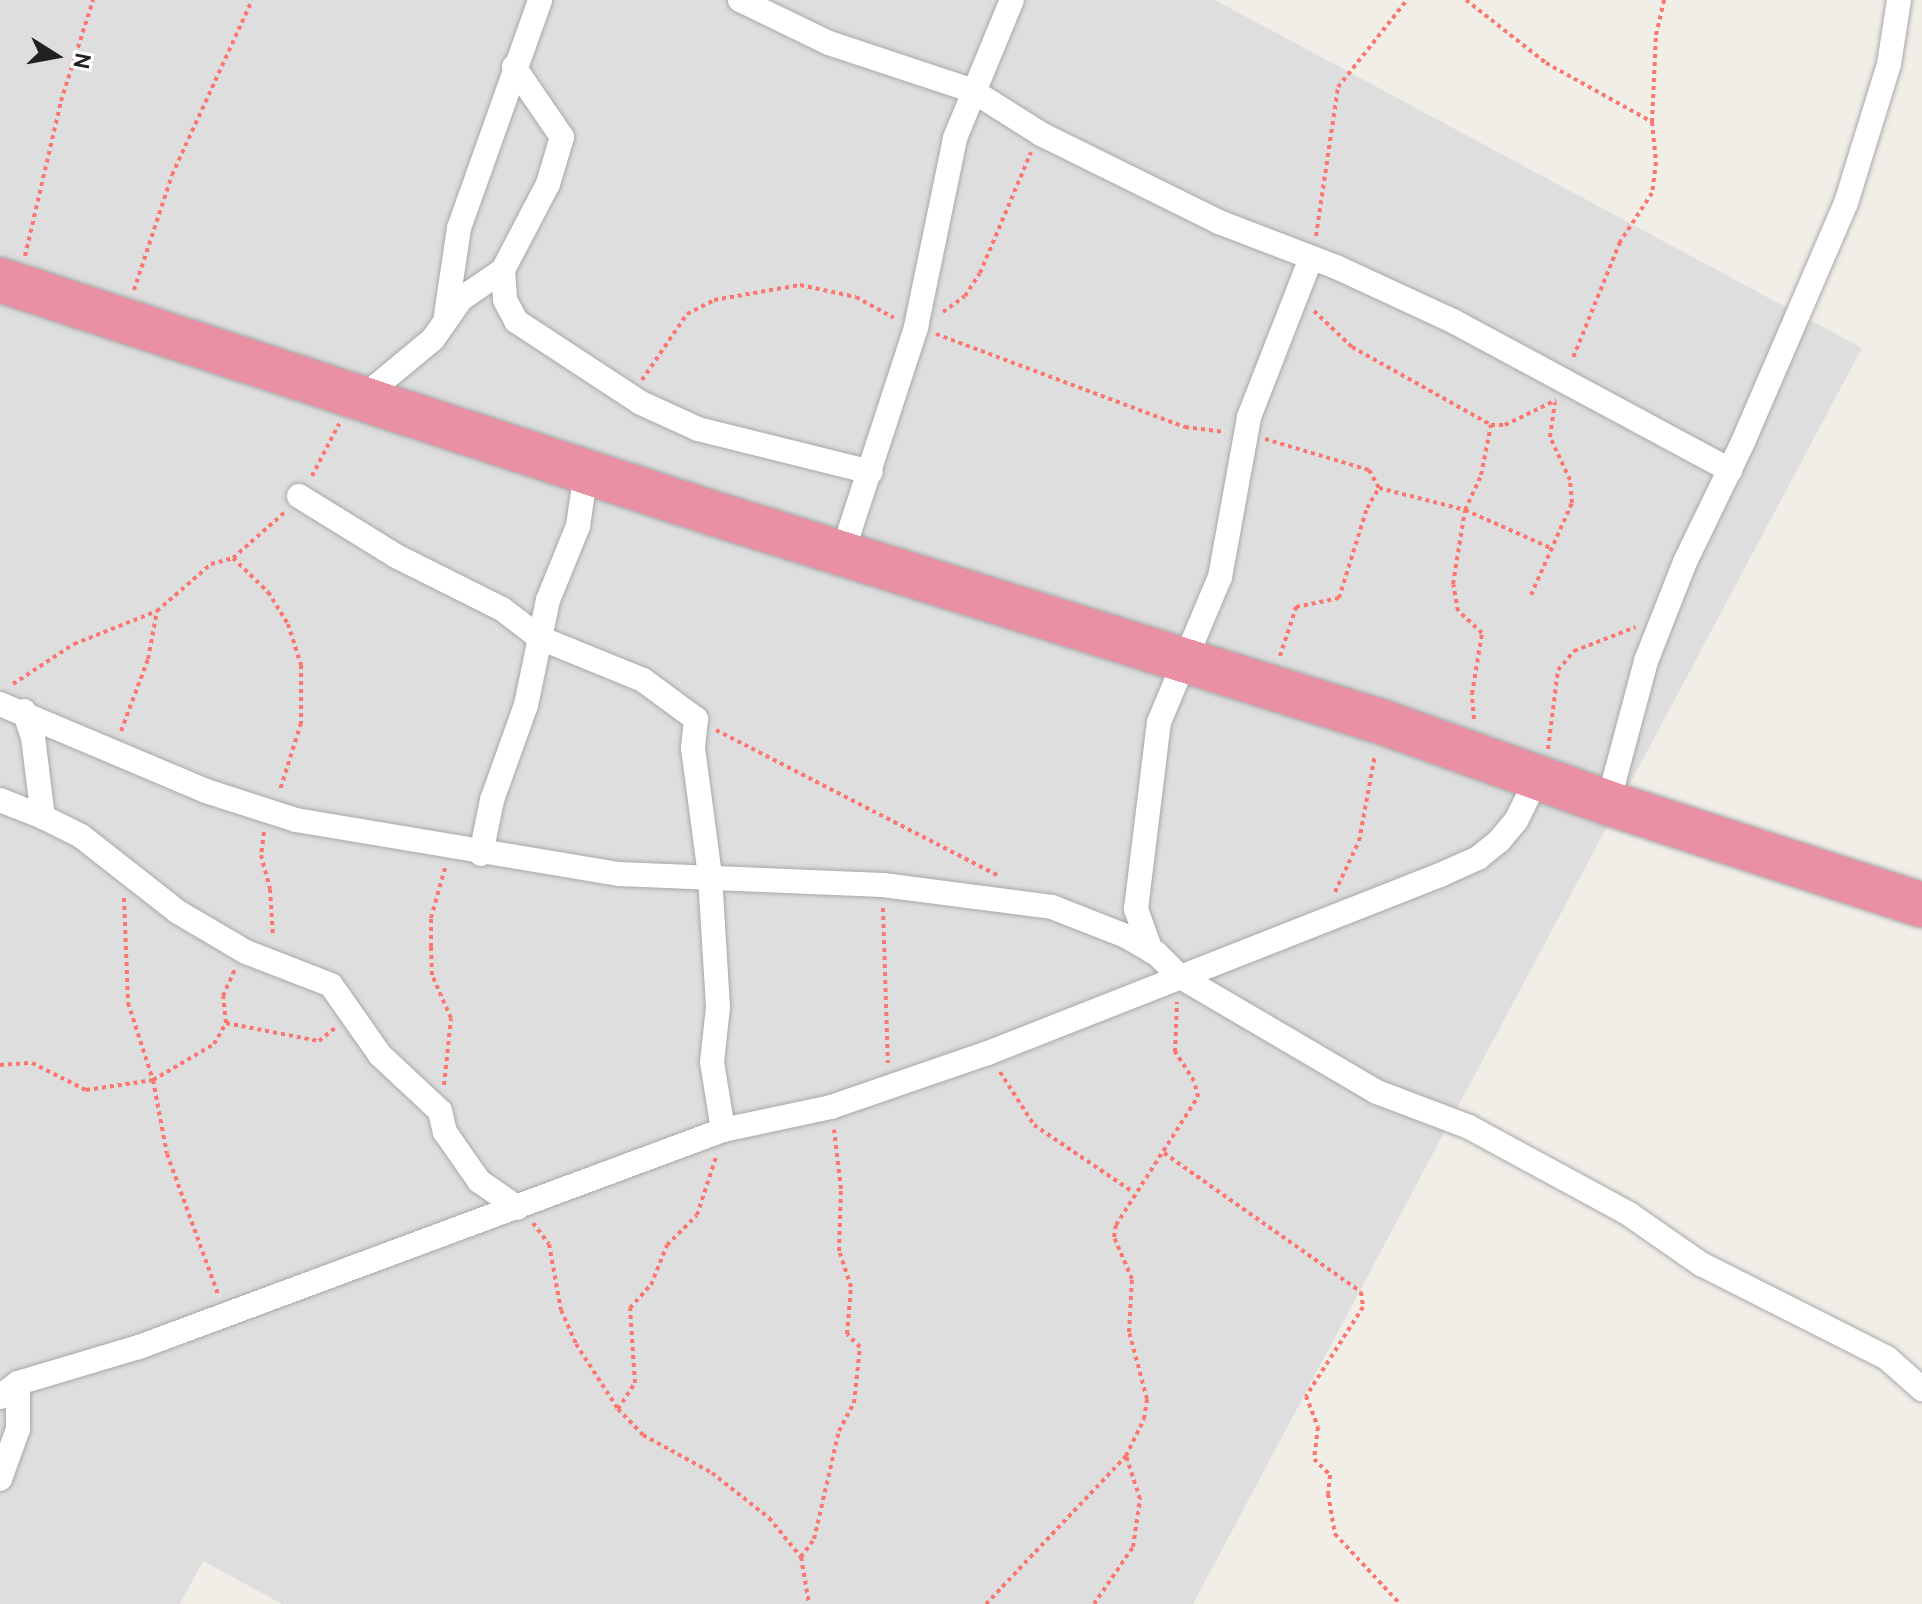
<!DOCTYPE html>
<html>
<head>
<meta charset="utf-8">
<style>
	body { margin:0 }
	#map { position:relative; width:1922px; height:1604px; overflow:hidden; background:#f1eee8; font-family:Overpass,sans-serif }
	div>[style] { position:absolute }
	.residential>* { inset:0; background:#dfdede }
	.path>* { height:4px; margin-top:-2px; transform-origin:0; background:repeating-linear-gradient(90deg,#fc766f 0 4px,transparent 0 8px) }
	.roads { filter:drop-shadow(0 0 2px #a8a8a8) drop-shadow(0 0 2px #a8a8a8) }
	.street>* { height:24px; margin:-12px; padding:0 12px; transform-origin:12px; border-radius:12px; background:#fff }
	.highway>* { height:44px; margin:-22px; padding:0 22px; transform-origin:22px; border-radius:22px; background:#e990a5 }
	span { translate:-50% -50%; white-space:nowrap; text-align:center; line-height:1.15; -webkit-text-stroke:7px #fff; paint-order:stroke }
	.north { position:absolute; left:16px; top:16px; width:80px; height:80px; -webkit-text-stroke:6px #fff; paint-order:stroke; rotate:101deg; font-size:22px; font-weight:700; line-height:32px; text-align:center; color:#212121 }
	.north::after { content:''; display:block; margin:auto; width:28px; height:36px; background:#212121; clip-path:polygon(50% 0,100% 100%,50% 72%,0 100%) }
</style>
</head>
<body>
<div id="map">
	<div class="residential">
		<i style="clip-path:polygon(0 0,1215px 0,1862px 348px,1193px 1604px,282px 1604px,203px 1561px,180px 1604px,0 1604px)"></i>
	</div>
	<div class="path">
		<i style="left:1466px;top:0;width:102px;rotate:38.2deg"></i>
		<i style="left:1546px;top:63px;width:121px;rotate:29.1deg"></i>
		<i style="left:1652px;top:122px;width:40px;rotate:84.3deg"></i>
		<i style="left:1656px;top:162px;width:31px;rotate:97deg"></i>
		<i style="left:1652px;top:193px;width:59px;rotate:123.1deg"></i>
		<i style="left:1620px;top:242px;width:127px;rotate:112.1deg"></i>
		<i style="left:1652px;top:122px;width:87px;rotate:-87.4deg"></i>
		<i style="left:1656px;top:35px;width:36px;rotate:-77deg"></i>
		<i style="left:1316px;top:236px;width:151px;rotate:-81.6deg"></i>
		<i style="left:1338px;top:87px;width:111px;rotate:-51.6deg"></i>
		<i style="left:25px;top:256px;width:159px;rotate:-76.9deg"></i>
		<i style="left:61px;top:101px;width:106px;rotate:-72.4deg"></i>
		<i style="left:134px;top:290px;width:121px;rotate:-71.7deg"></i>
		<i style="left:172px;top:175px;width:192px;rotate:-65.4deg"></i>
		<i style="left:1314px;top:311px;width:52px;rotate:43.5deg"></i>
		<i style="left:1352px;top:347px;width:159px;rotate:29.3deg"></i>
		<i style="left:1491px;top:425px;width:14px"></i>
		<i style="left:1505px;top:425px;width:57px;rotate:-26.1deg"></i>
		<i style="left:943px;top:312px;width:27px;rotate:-36deg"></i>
		<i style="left:965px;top:296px;width:27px;rotate:-57deg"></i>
		<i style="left:980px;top:273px;width:131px;rotate:-67.1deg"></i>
		<i style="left:936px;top:334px;width:266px;rotate:20.5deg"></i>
		<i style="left:1185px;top:427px;width:40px;rotate:7.1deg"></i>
		<i style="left:642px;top:380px;width:80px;rotate:-55.7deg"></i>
		<i style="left:687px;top:314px;width:30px;rotate:-27deg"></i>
		<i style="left:714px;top:300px;width:87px;rotate:-9.9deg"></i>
		<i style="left:800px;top:285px;width:57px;rotate:12.1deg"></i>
		<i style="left:856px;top:297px;width:43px;rotate:28.9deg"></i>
		<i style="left:1265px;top:439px;width:109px;rotate:16.6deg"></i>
		<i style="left:1369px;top:470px;width:21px;rotate:61deg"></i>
		<i style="left:312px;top:476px;width:59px;rotate:-62.6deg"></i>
		<i style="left:233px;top:558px;width:49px;rotate:44.2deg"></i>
		<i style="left:268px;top:592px;width:38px;rotate:58deg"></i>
		<i style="left:288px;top:624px;width:43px;rotate:72.4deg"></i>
		<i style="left:301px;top:665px;width:58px;rotate:90deg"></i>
		<i style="left:301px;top:723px;width:70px;rotate:107.4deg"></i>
		<i style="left:1531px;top:595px;width:101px;rotate:-66deg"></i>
		<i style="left:1572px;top:503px;width:23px;rotate:-95deg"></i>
		<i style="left:1570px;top:480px;width:47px;rotate:-114.9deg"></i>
		<i style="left:1550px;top:437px;width:35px;rotate:-82deg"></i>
		<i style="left:1280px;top:656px;width:52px;rotate:-71.9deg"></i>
		<i style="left:1296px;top:607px;width:44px;rotate:-11.8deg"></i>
		<i style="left:1339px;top:598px;width:94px;rotate:-72.7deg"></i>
		<i style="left:1367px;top:508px;width:23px;rotate:-59deg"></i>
		<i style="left:1379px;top:488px;width:89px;rotate:14.3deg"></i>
		<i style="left:1465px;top:510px;width:96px;rotate:23.9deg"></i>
		<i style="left:13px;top:684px;width:73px;rotate:-33.3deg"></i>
		<i style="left:74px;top:644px;width:89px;rotate:-21.7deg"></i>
		<i style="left:157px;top:611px;width:72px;rotate:-41deg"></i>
		<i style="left:211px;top:564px;width:23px;rotate:-15deg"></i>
		<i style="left:233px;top:558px;width:69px;rotate:-41.5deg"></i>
		<i style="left:1474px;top:719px;width:25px;rotate:-95deg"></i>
		<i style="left:1472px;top:694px;width:62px;rotate:-80.7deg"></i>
		<i style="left:1482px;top:633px;width:33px;rotate:-137deg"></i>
		<i style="left:1458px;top:611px;width:27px;rotate:-100deg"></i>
		<i style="left:1453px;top:584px;width:75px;rotate:-80.8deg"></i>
		<i style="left:1465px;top:510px;width:38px;rotate:-65deg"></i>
		<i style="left:1481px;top:475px;width:51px;rotate:-78.7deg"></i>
		<i style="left:716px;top:730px;width:318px;rotate:27.3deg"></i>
		<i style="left:121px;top:731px;width:77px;rotate:-69.4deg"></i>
		<i style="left:148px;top:659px;width:49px;rotate:-79.4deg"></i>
		<i style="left:1548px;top:749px;width:80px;rotate:-82.8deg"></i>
		<i style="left:1558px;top:670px;width:25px;rotate:-50deg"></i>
		<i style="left:1574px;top:651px;width:66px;rotate:-21.2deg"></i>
		<i style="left:264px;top:832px;width:23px;rotate:97deg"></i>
		<i style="left:261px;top:855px;width:35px;rotate:75deg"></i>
		<i style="left:270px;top:889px;width:48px;rotate:86.4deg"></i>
		<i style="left:1335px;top:892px;width:56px;rotate:-64.8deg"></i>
		<i style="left:1359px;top:841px;width:87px;rotate:-79.5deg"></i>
		<i style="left:124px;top:898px;width:105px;rotate:87.8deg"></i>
		<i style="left:128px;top:1003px;width:81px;rotate:72deg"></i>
		<i style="left:153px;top:1080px;width:75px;rotate:79.3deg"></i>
		<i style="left:167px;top:1154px;width:149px;rotate:70deg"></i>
		<i style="left:883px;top:908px;width:155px;rotate:88.2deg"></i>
		<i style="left:226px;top:1023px;width:95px;rotate:11deg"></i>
		<i style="left:319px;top:1041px;width:22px;rotate:-39deg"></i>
		<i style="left:0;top:1065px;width:32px;rotate:-4deg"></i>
		<i style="left:32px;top:1063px;width:60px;rotate:26.6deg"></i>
		<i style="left:86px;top:1090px;width:68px;rotate:-8.5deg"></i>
		<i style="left:153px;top:1080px;width:71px;rotate:-30.5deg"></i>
		<i style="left:214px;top:1044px;width:24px;rotate:-60deg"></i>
		<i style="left:226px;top:1023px;width:27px;rotate:-96deg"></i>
		<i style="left:223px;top:996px;width:30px;rotate:-66deg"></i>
		<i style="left:1000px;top:1072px;width:63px;rotate:57.3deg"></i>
		<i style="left:1034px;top:1125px;width:120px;rotate:34.1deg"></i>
		<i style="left:444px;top:1085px;width:67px;rotate:-84deg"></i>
		<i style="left:451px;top:1018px;width:47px;rotate:-113.8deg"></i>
		<i style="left:432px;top:975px;width:28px;rotate:-92deg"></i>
		<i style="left:431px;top:947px;width:29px;rotate:-90deg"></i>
		<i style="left:431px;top:918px;width:52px;rotate:-74.4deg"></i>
		<i style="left:1164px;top:1153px;width:241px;rotate:35.2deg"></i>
		<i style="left:1361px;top:1292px;width:15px;rotate:82deg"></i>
		<i style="left:1363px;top:1307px;width:106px;rotate:122.6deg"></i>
		<i style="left:1306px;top:1396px;width:33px;rotate:69deg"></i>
		<i style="left:1318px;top:1427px;width:32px;rotate:97deg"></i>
		<i style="left:1314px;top:1459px;width:23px;rotate:45deg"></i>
		<i style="left:1330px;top:1475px;width:19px;rotate:96deg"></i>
		<i style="left:1328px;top:1494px;width:41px;rotate:80.1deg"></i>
		<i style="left:1335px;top:1534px;width:96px;rotate:47.1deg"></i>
		<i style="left:533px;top:1223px;width:26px;rotate:53deg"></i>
		<i style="left:549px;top:1244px;width:67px;rotate:79.7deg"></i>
		<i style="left:561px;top:1310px;width:37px;rotate:66deg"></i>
		<i style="left:576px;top:1344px;width:77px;rotate:57.1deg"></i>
		<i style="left:618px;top:1409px;width:36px;rotate:46deg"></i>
		<i style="left:643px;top:1435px;width:79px;rotate:28.8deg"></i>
		<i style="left:712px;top:1473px;width:73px;rotate:38.3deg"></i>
		<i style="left:769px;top:1518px;width:50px;rotate:50.6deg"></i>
		<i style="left:801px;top:1557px;width:48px;rotate:80.3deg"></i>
		<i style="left:618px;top:1409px;width:31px;rotate:-57deg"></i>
		<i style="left:635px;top:1383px;width:75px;rotate:-93.8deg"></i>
		<i style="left:630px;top:1308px;width:31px;rotate:-48deg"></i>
		<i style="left:651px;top:1285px;width:43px;rotate:-68.2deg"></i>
		<i style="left:667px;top:1245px;width:42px;rotate:-45deg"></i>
		<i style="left:697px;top:1215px;width:61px;rotate:-71.9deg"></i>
		<i style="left:801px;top:1557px;width:22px;rotate:-54deg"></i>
		<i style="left:814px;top:1539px;width:111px;rotate:-77deg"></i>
		<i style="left:839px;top:1431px;width:32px;rotate:-62deg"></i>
		<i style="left:854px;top:1403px;width:56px;rotate:-83.9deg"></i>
		<i style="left:860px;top:1347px;width:18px;rotate:-135deg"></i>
		<i style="left:847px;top:1334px;width:47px;rotate:-85.1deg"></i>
		<i style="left:851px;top:1287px;width:38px;rotate:-108deg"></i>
		<i style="left:839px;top:1251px;width:62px;rotate:-88.2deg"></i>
		<i style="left:841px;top:1189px;width:60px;rotate:-96.7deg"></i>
		<i style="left:986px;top:1604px;width:204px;rotate:-46.6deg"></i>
		<i style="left:1094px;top:1604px;width:69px;rotate:-55.6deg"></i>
		<i style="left:1133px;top:1547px;width:49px;rotate:-81.7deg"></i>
		<i style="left:1140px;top:1499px;width:45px;rotate:-108deg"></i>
		<i style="left:1126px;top:1456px;width:41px;rotate:-64.1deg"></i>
		<i style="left:1144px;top:1419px;width:20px;rotate:-81deg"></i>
		<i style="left:1147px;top:1399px;width:69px;rotate:-105deg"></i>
		<i style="left:1129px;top:1332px;width:53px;rotate:-86.8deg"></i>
		<i style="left:1132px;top:1279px;width:46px;rotate:-113.2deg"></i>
		<i style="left:1114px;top:1237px;width:12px;rotate:-81deg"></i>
		<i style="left:1116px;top:1225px;width:152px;rotate:-57.4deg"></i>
		<i style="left:1198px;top:1097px;width:16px;rotate:-104deg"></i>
		<i style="left:1194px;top:1081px;width:35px;rotate:-123deg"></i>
		<i style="left:1175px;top:1052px;width:50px;rotate:-87.7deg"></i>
	</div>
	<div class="roads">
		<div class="street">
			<i style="left:740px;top:0;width:99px;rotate:25.8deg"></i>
			<i style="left:829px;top:43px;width:152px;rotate:18.4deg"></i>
			<i style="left:973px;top:91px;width:80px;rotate:32.3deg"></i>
			<i style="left:1041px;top:134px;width:199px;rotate:26.3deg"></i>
			<i style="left:1219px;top:222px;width:125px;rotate:21deg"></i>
			<i style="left:1336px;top:267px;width:129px;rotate:24.8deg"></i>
			<i style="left:1453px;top:321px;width:315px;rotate:28.3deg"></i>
			<i style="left:503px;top:270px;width:30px;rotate:86deg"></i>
			<i style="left:505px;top:300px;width:24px;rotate:62deg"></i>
			<i style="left:516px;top:321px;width:149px;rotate:33.3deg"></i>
			<i style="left:641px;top:403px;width:63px;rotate:24.5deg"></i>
			<i style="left:698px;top:429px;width:178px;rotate:14deg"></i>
			<i style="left:446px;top:315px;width:88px;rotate:-81.5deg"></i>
			<i style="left:459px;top:228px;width:242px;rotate:-70.4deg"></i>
			<i style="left:362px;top:398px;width:92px;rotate:-39.7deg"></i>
			<i style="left:433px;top:339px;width:49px;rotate:-55deg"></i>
			<i style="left:461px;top:299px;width:51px;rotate:-34.6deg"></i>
			<i style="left:503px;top:270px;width:97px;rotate:-62.4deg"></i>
			<i style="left:548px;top:184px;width:49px;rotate:-73.4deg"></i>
			<i style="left:562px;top:137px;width:85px;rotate:-124.4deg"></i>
			<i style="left:299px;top:496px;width:114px;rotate:31.7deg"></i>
			<i style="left:396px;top:556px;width:119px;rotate:26.6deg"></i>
			<i style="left:502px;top:609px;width:48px;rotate:37.3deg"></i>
			<i style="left:540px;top:638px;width:111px;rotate:22.2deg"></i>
			<i style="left:643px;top:680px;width:66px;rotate:36.3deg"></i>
			<i style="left:696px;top:719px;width:29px;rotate:96deg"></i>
			<i style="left:693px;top:748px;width:129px;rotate:82.4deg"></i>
			<i style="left:710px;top:876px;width:131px;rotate:86.5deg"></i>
			<i style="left:718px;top:1007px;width:55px;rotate:96.2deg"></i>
			<i style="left:712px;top:1062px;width:69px;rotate:80.8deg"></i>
			<i style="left:842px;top:554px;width:239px;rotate:-71.9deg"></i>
			<i style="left:916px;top:327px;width:193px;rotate:-78.3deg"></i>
			<i style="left:955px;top:138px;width:149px;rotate:-67.6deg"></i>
			<i style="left:0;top:704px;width:224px;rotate:22.9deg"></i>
			<i style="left:206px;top:791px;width:95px;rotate:17.9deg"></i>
			<i style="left:296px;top:820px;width:327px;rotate:9.5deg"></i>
			<i style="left:619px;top:874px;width:264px;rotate:2.4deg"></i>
			<i style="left:883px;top:885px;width:170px;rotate:7.4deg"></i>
			<i style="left:1052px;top:907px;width:79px;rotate:21.4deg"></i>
			<i style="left:1126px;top:936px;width:34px;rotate:30deg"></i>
			<i style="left:1156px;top:953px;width:33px;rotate:45deg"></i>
			<i style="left:1179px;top:976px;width:229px;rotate:30.4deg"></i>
			<i style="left:1377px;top:1092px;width:98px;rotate:20.8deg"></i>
			<i style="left:1469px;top:1127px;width:182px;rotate:28.5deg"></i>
			<i style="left:1629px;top:1214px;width:88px;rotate:34.8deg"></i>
			<i style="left:1701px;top:1264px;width:208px;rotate:26.8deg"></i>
			<i style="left:1887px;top:1358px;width:47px;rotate:41.5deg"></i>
			<i style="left:24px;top:711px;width:28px;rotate:71deg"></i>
			<i style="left:33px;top:737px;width:81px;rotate:82.9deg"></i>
			<i style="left:43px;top:817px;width:42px;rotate:26.6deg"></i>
			<i style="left:81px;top:836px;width:123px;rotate:38.1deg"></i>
			<i style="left:178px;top:912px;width:79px;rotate:30.5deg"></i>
			<i style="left:246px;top:952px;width:91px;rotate:21.2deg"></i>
			<i style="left:331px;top:985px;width:85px;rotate:55deg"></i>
			<i style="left:380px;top:1055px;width:82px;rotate:43deg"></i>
			<i style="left:440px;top:1111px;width:22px;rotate:77deg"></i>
			<i style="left:445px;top:1132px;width:60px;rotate:55.2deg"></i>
			<i style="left:479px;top:1181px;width:47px;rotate:34.7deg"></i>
			<i style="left:0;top:800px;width:46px;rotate:21.6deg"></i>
			<i style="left:1608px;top:803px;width:147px;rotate:-75deg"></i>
			<i style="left:1646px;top:661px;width:106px;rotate:-68.5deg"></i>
			<i style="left:1685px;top:562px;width:133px;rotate:-64.2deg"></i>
			<i style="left:1743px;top:442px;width:260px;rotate:-66.7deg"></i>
			<i style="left:1846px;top:203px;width:145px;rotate:-72.8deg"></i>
			<i style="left:1889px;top:64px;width:65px;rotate:-81.1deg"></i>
			<i style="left:481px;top:854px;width:55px;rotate:-78.5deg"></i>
			<i style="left:492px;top:800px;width:101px;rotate:-70.3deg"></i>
			<i style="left:526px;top:705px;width:107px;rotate:-78.2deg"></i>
			<i style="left:548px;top:600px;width:80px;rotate:-67.9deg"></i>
			<i style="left:578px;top:526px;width:55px;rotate:-81.6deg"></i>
			<i style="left:1151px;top:951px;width:45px;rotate:-109.7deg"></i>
			<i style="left:1136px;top:909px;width:188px;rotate:-83deg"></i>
			<i style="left:1159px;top:722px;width:157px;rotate:-67.2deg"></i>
			<i style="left:1220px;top:577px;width:163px;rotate:-79.7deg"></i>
			<i style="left:1249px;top:417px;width:171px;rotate:-68.7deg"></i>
			<i style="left:0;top:1397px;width:23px;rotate:-38deg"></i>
			<i style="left:18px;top:1383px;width:126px;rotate:-16.6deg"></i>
			<i style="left:139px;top:1347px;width:623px;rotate:-20.38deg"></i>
			<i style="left:723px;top:1130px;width:110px;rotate:-12deg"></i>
			<i style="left:831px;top:1107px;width:166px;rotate:-19deg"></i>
			<i style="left:988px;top:1053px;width:486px;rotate:-21.5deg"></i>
			<i style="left:1440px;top:875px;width:42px;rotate:-24.1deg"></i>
			<i style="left:1478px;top:858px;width:27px;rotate:-39deg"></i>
			<i style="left:1499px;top:841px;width:26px;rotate:-50deg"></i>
			<i style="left:1516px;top:821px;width:52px;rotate:-63.9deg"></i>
			<i style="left:0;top:1479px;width:53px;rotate:-70.2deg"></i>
			<i style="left:18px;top:1429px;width:46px;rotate:-90deg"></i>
		</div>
		<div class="highway">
			<i style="left:0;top:280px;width:746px;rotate:18.12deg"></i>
			<i style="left:709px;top:512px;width:705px;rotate:17.33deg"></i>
			<i style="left:1382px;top:722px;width:240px;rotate:19.7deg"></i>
			<i style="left:1608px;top:803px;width:330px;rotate:18deg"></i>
		</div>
	</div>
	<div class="north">N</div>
</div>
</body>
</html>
